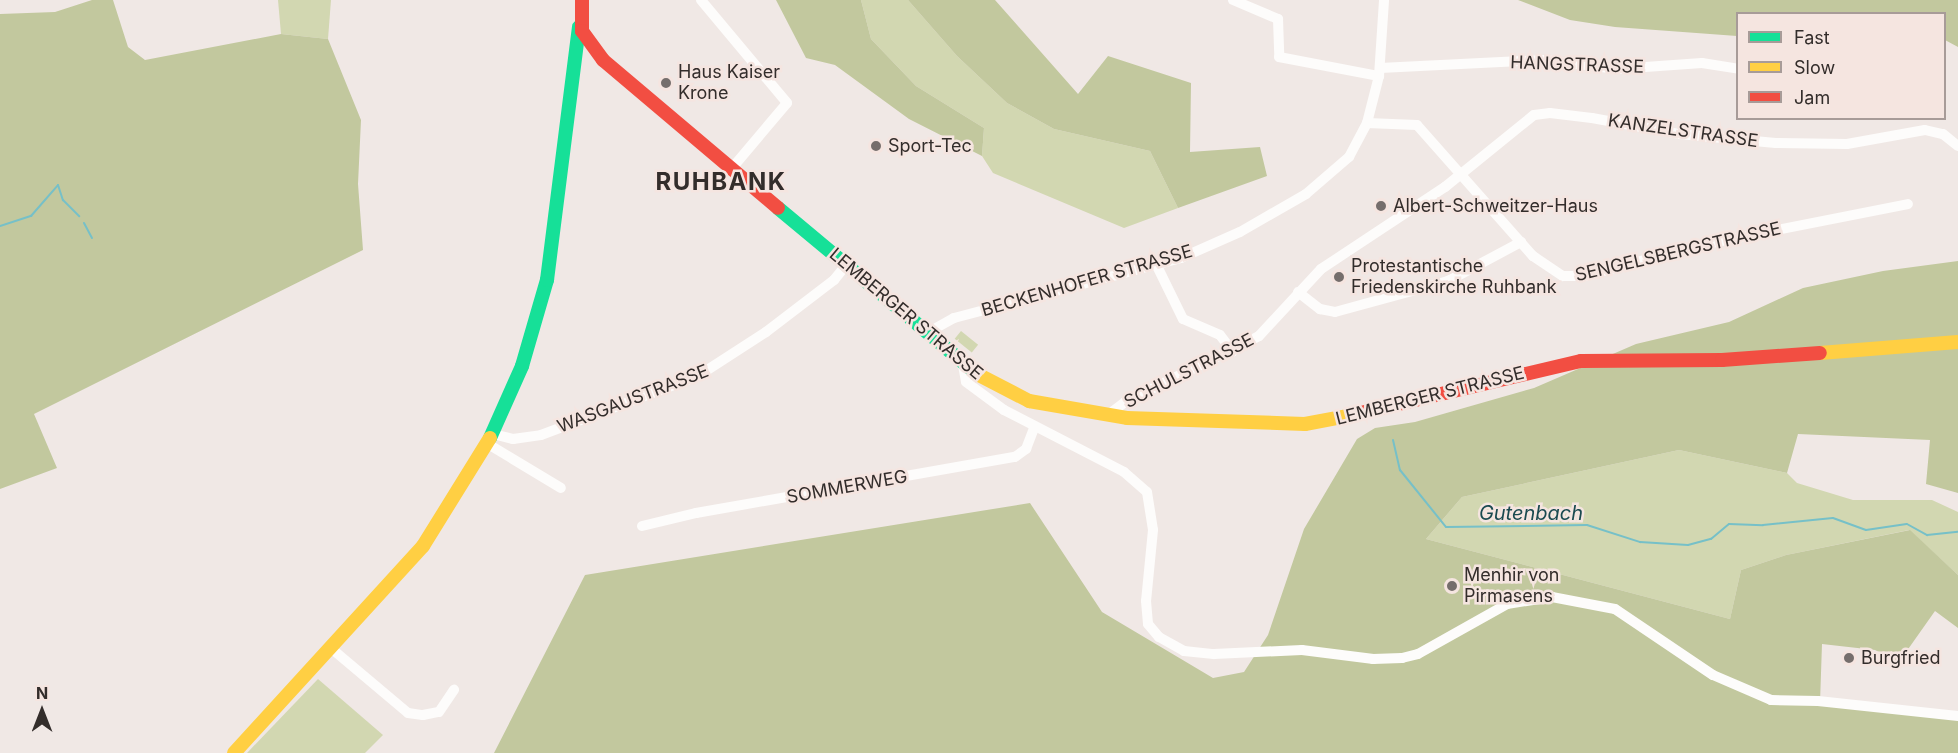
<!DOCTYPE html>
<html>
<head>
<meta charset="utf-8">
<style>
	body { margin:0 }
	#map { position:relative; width:1958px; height:753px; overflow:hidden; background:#f0e8e5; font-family:Inter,sans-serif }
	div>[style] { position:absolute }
	.green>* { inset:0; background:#d2d7b1; transform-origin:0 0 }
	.forest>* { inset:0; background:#c2c89e }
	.stream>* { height:2px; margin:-1px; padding:0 1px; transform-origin:1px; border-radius:1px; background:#76c0c8 }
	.street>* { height:10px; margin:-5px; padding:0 5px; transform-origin:5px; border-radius:5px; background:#fdfcfb }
	.fast>* { height:14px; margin:-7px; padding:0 7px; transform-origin:7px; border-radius:7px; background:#16e098 }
	.slow>* { height:14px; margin:-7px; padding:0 7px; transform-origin:7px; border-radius:7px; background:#ffcf43 }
	.jam>* { height:14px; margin:-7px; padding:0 7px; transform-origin:7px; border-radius:7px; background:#f24e42 }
	.dots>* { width:16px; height:16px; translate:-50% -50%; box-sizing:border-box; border:3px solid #f5e5e0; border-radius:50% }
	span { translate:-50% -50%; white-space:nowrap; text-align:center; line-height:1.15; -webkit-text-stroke:5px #f5e5e0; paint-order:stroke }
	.street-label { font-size:18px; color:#332d2b }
	.poi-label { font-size:18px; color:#332d2b }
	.left { translate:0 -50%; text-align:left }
	.water-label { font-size:20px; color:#1a4a50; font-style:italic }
	.district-label { font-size:24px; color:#332d2b; font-weight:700; letter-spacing:1.5px }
	.legend { position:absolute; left:1736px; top:12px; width:210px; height:108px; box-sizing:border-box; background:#f5e5e0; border:2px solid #a79b98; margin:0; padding:8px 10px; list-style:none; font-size:18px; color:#332d2b }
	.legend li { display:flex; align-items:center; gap:12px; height:30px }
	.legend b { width:30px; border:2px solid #a79b98 }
	.north { position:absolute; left:12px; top:681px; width:60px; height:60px; -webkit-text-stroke:4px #f5e5e0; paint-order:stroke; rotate:0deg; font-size:16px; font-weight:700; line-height:24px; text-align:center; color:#332d2b }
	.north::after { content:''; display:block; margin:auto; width:21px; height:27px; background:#332d2b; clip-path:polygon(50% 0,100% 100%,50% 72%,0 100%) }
</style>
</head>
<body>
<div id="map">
	<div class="green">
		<i style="clip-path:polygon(278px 0,331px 0,328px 39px,281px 34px)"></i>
		<i style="clip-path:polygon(861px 0,908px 0,957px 56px,1007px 103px,1054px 129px,1150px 151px,1178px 208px,1124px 228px,993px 173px,982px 156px,984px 128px,916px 86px,871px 39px)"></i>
		<i style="left:961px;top:331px;width:22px;height:10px;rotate:39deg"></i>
		<i style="clip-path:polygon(1679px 450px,1787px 473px,1797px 483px,1853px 500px,1932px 500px,1958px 512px,1958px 575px,1909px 530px,1786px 555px,1741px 570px,1730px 619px,1426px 539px,1462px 497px)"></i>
		<i style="clip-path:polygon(318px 679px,383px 735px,365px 753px,247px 753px)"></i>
	</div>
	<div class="forest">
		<i style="clip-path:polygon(92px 0,113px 0,128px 47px,145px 60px,281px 34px,328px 39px,361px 120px,358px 184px,363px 250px,34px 414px,57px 468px,0 489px,0 14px,55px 12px)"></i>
		<i style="clip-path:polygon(776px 0,861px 0,871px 39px,916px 86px,984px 128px,982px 156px,909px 119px,835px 65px,806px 58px)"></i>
		<i style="clip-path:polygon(908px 0,995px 0,1078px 94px,1108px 56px,1191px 83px,1190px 152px,1260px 147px,1267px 176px,1178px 208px,1150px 151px,1054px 129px,1007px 103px,957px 56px)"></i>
		<i style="clip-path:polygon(1518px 0,1958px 0,1958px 47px,1945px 40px,1944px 14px,1738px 14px,1737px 36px,1615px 27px,1570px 20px)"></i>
		<i style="clip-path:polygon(1958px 261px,1958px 493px,1926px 484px,1930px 440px,1798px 434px,1787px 473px,1679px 450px,1462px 497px,1426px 539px,1730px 619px,1741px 570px,1786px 555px,1910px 530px,1958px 575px,1958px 628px,1935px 611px,1899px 662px,1875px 650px,1822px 644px,1820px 703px,1958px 719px,1958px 753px,494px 753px,585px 575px,1030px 503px,1102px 612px,1213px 678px,1244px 672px,1268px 635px,1304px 529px,1357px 439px,1375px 428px,1415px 422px,1534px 388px,1636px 344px,1729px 322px,1803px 288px,1883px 271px)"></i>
	</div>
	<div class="stream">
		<i style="left:84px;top:223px;width:17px;rotate:62deg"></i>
		<i style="left:0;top:226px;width:33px;rotate:-18deg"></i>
		<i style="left:31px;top:216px;width:41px;rotate:-48.9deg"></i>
		<i style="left:58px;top:185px;width:16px;rotate:72deg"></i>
		<i style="left:63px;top:200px;width:23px;rotate:45deg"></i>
		<i style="left:1393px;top:440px;width:31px;rotate:77deg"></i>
		<i style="left:1400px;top:470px;width:73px;rotate:51.1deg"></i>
		<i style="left:1446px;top:527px;width:141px;rotate:-0.8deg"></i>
		<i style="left:1587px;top:525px;width:56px;rotate:17.8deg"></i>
		<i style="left:1640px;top:542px;width:48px;rotate:3.6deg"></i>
		<i style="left:1688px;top:545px;width:24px;rotate:-15deg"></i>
		<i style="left:1711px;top:539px;width:23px;rotate:-40deg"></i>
		<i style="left:1729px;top:524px;width:34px;rotate:2deg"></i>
		<i style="left:1763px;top:525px;width:70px;rotate:-5.7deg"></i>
		<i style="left:1833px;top:518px;width:35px;rotate:20deg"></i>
		<i style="left:1866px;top:530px;width:41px;rotate:-8.3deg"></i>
		<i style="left:1907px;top:524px;width:23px;rotate:29deg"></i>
		<i style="left:1927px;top:535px;width:31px;rotate:-6deg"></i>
	</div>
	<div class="street">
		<i style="left:701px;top:0;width:134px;rotate:50.1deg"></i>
		<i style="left:787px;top:103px;width:85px;rotate:130.2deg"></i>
		<i style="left:1233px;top:0;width:49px;rotate:22.9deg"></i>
		<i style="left:1278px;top:19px;width:38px;rotate:88deg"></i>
		<i style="left:1279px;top:57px;width:102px;rotate:10.8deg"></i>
		<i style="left:1380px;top:68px;width:165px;rotate:-2.8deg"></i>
		<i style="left:1545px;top:60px;width:73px;rotate:7.1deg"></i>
		<i style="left:1617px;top:69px;width:85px;rotate:-4deg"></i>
		<i style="left:1702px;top:63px;width:36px;rotate:9deg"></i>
		<i style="left:1367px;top:123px;width:50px;rotate:2.3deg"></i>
		<i style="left:1417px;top:125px;width:175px;rotate:48.5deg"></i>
		<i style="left:1533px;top:256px;width:36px;rotate:34deg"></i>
		<i style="left:1563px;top:276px;width:22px"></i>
		<i style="left:1585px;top:276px;width:115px;rotate:-15.1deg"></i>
		<i style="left:1696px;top:246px;width:216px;rotate:-11.2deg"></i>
		<i style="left:1157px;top:266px;width:59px;rotate:63.9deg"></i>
		<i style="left:1183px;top:319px;width:40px;rotate:23.4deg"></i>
		<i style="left:1220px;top:335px;width:21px;rotate:53deg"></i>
		<i style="left:1298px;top:292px;width:28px;rotate:38deg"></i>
		<i style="left:1320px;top:309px;width:15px;rotate:11deg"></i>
		<i style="left:1335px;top:312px;width:117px;rotate:-15.3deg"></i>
		<i style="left:1448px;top:281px;width:83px;rotate:-28.1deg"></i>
		<i style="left:927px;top:333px;width:31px;rotate:-29deg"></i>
		<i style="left:954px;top:318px;width:235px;rotate:-14.8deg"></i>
		<i style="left:1181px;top:258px;width:64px;rotate:-23.8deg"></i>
		<i style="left:1240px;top:232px;width:76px;rotate:-29.9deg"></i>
		<i style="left:1306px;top:194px;width:57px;rotate:-40.7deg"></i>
		<i style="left:1349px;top:157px;width:38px;rotate:-62deg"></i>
		<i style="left:1367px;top:123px;width:49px;rotate:-75.7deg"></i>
		<i style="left:1379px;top:76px;width:76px;rotate:-86.2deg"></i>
		<i style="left:963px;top:365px;width:17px;rotate:80deg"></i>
		<i style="left:966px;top:382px;width:47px;rotate:36.4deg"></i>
		<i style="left:1004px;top:410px;width:135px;rotate:27.3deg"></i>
		<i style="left:1124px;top:472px;width:30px;rotate:41deg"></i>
		<i style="left:1147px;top:492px;width:38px;rotate:81deg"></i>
		<i style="left:1153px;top:530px;width:71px;rotate:95.6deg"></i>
		<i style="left:1146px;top:601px;width:23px;rotate:85deg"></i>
		<i style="left:1148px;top:624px;width:17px;rotate:50deg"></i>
		<i style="left:1159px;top:637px;width:29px;rotate:29deg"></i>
		<i style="left:1184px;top:651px;width:30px;rotate:6deg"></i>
		<i style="left:1214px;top:654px;width:88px;rotate:-2.6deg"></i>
		<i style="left:1302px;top:650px;width:72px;rotate:7.2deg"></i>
		<i style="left:1373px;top:659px;width:29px;rotate:-2deg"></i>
		<i style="left:1402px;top:658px;width:16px;rotate:-14deg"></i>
		<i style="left:1418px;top:654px;width:102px;rotate:-29.3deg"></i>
		<i style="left:1507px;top:604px;width:46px;rotate:-8.8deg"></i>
		<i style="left:1552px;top:597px;width:64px;rotate:10.8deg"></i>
		<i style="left:1615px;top:609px;width:118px;rotate:34deg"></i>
		<i style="left:1713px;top:675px;width:63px;rotate:23.3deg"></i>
		<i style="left:1771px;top:700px;width:47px;rotate:1.2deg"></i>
		<i style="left:1818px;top:701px;width:141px;rotate:6.1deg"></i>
		<i style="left:1108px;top:415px;width:21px;rotate:-37deg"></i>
		<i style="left:1125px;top:402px;width:149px;rotate:-26.2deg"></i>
		<i style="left:1259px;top:336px;width:91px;rotate:-47.2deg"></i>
		<i style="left:1321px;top:269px;width:149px;rotate:-33.5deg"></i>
		<i style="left:1445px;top:187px;width:114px;rotate:-39deg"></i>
		<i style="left:1534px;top:115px;width:16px;rotate:-7deg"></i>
		<i style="left:1550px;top:113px;width:42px;rotate:6.8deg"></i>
		<i style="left:1592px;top:118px;width:88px;rotate:10.4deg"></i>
		<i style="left:1679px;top:134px;width:97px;rotate:5.3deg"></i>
		<i style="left:1776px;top:143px;width:71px;rotate:0.8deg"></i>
		<i style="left:1847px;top:144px;width:79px;rotate:-10.2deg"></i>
		<i style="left:1925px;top:130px;width:18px;rotate:13deg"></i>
		<i style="left:1943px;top:134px;width:19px;rotate:39deg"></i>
		<i style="left:493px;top:434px;width:21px;rotate:14deg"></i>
		<i style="left:513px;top:439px;width:28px;rotate:-8deg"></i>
		<i style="left:541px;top:435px;width:168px;rotate:-20.6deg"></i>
		<i style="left:698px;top:376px;width:81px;rotate:-32.9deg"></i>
		<i style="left:766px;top:332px;width:86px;rotate:-37.4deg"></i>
		<i style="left:834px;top:280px;width:21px;rotate:-51deg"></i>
		<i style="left:488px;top:444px;width:85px;rotate:31.1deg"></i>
		<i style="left:642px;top:526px;width:56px;rotate:-13.5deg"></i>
		<i style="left:696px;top:513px;width:324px;rotate:-10deg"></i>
		<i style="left:1015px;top:457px;width:14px;rotate:-36deg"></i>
		<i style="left:1026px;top:449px;width:22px;rotate:-69deg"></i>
		<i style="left:332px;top:649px;width:99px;rotate:40.1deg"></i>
		<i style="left:408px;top:713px;width:15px;rotate:8deg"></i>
		<i style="left:423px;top:715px;width:16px;rotate:-11deg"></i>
		<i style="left:439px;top:712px;width:27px;rotate:-56deg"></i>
	</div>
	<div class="fast">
		<i style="left:778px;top:208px;width:259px;rotate:39.8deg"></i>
		<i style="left:490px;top:438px;width:79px;rotate:-66deg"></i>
		<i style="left:522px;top:366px;width:90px;rotate:-73.8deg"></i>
		<i style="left:547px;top:280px;width:255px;rotate:-82.8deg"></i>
	</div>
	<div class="slow">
		<i style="left:1820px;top:353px;width:138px;rotate:-4.6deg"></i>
		<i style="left:977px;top:374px;width:59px;rotate:27.4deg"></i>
		<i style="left:1029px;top:401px;width:99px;rotate:9.8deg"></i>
		<i style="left:1127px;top:418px;width:178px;rotate:1.9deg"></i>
		<i style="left:1305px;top:424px;width:48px;rotate:-10.8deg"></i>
		<i style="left:234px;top:753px;width:280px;rotate:-47.6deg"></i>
		<i style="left:423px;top:546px;width:127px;rotate:-58.2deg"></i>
	</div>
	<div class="jam">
		<i style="left:582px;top:0;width:31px;rotate:90deg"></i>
		<i style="left:582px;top:31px;width:36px;rotate:54deg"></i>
		<i style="left:603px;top:60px;width:229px;rotate:40.2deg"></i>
		<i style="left:1352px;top:415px;width:235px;rotate:-13.3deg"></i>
		<i style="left:1581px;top:361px;width:141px;rotate:-0.4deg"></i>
		<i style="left:1722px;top:360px;width:98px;rotate:-4.1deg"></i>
	</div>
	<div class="dots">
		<i style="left:666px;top:83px;background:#756e6c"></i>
		<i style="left:876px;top:146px;background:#756e6c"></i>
		<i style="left:1381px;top:206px;background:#756e6c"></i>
		<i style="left:1339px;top:277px;background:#756e6c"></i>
		<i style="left:1452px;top:586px;background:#756e6c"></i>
		<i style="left:1849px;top:658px;background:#756e6c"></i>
	</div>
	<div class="street-label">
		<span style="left:1577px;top:65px;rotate:2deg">HANGSTRASSE</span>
		<span style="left:1683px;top:131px;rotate:8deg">KANZELSTRASSE</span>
		<span style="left:1678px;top:252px;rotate:-13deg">SENGELSBERGSTRASSE</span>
		<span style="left:1087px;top:281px;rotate:-16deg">BECKENHOFER STRASSE</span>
		<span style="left:906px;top:314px;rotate:40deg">LEMBERGER STRASSE</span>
		<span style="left:1189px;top:371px;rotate:-27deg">SCHULSTRASSE</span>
		<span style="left:1430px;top:396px;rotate:-14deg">LEMBERGER STRASSE</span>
		<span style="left:633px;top:399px;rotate:-21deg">WASGAUSTRASSE</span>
		<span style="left:847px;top:487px;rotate:-10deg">SOMMERWEG</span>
	</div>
	<div class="poi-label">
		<span class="left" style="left:678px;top:83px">Haus Kaiser<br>Krone</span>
		<span class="left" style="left:888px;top:146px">Sport-Tec</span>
		<span class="left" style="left:1393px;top:206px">Albert-Schweitzer-Haus</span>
		<span class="left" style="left:1351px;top:277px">Protestantische<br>Friedenskirche Ruhbank</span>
		<span class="left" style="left:1464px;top:586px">Menhir von<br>Pirmasens</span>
		<span class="left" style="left:1861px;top:658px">Burgfried</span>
	</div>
	<div class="water-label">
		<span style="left:1531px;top:513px">Gutenbach</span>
	</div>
	<div class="district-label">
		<span style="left:721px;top:182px">RUHBANK</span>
	</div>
	<ul class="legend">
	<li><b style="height:8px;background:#16e098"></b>Fast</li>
	<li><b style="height:8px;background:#ffcf43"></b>Slow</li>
	<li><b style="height:8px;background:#f24e42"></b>Jam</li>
	</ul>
	<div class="north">N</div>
</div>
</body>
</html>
